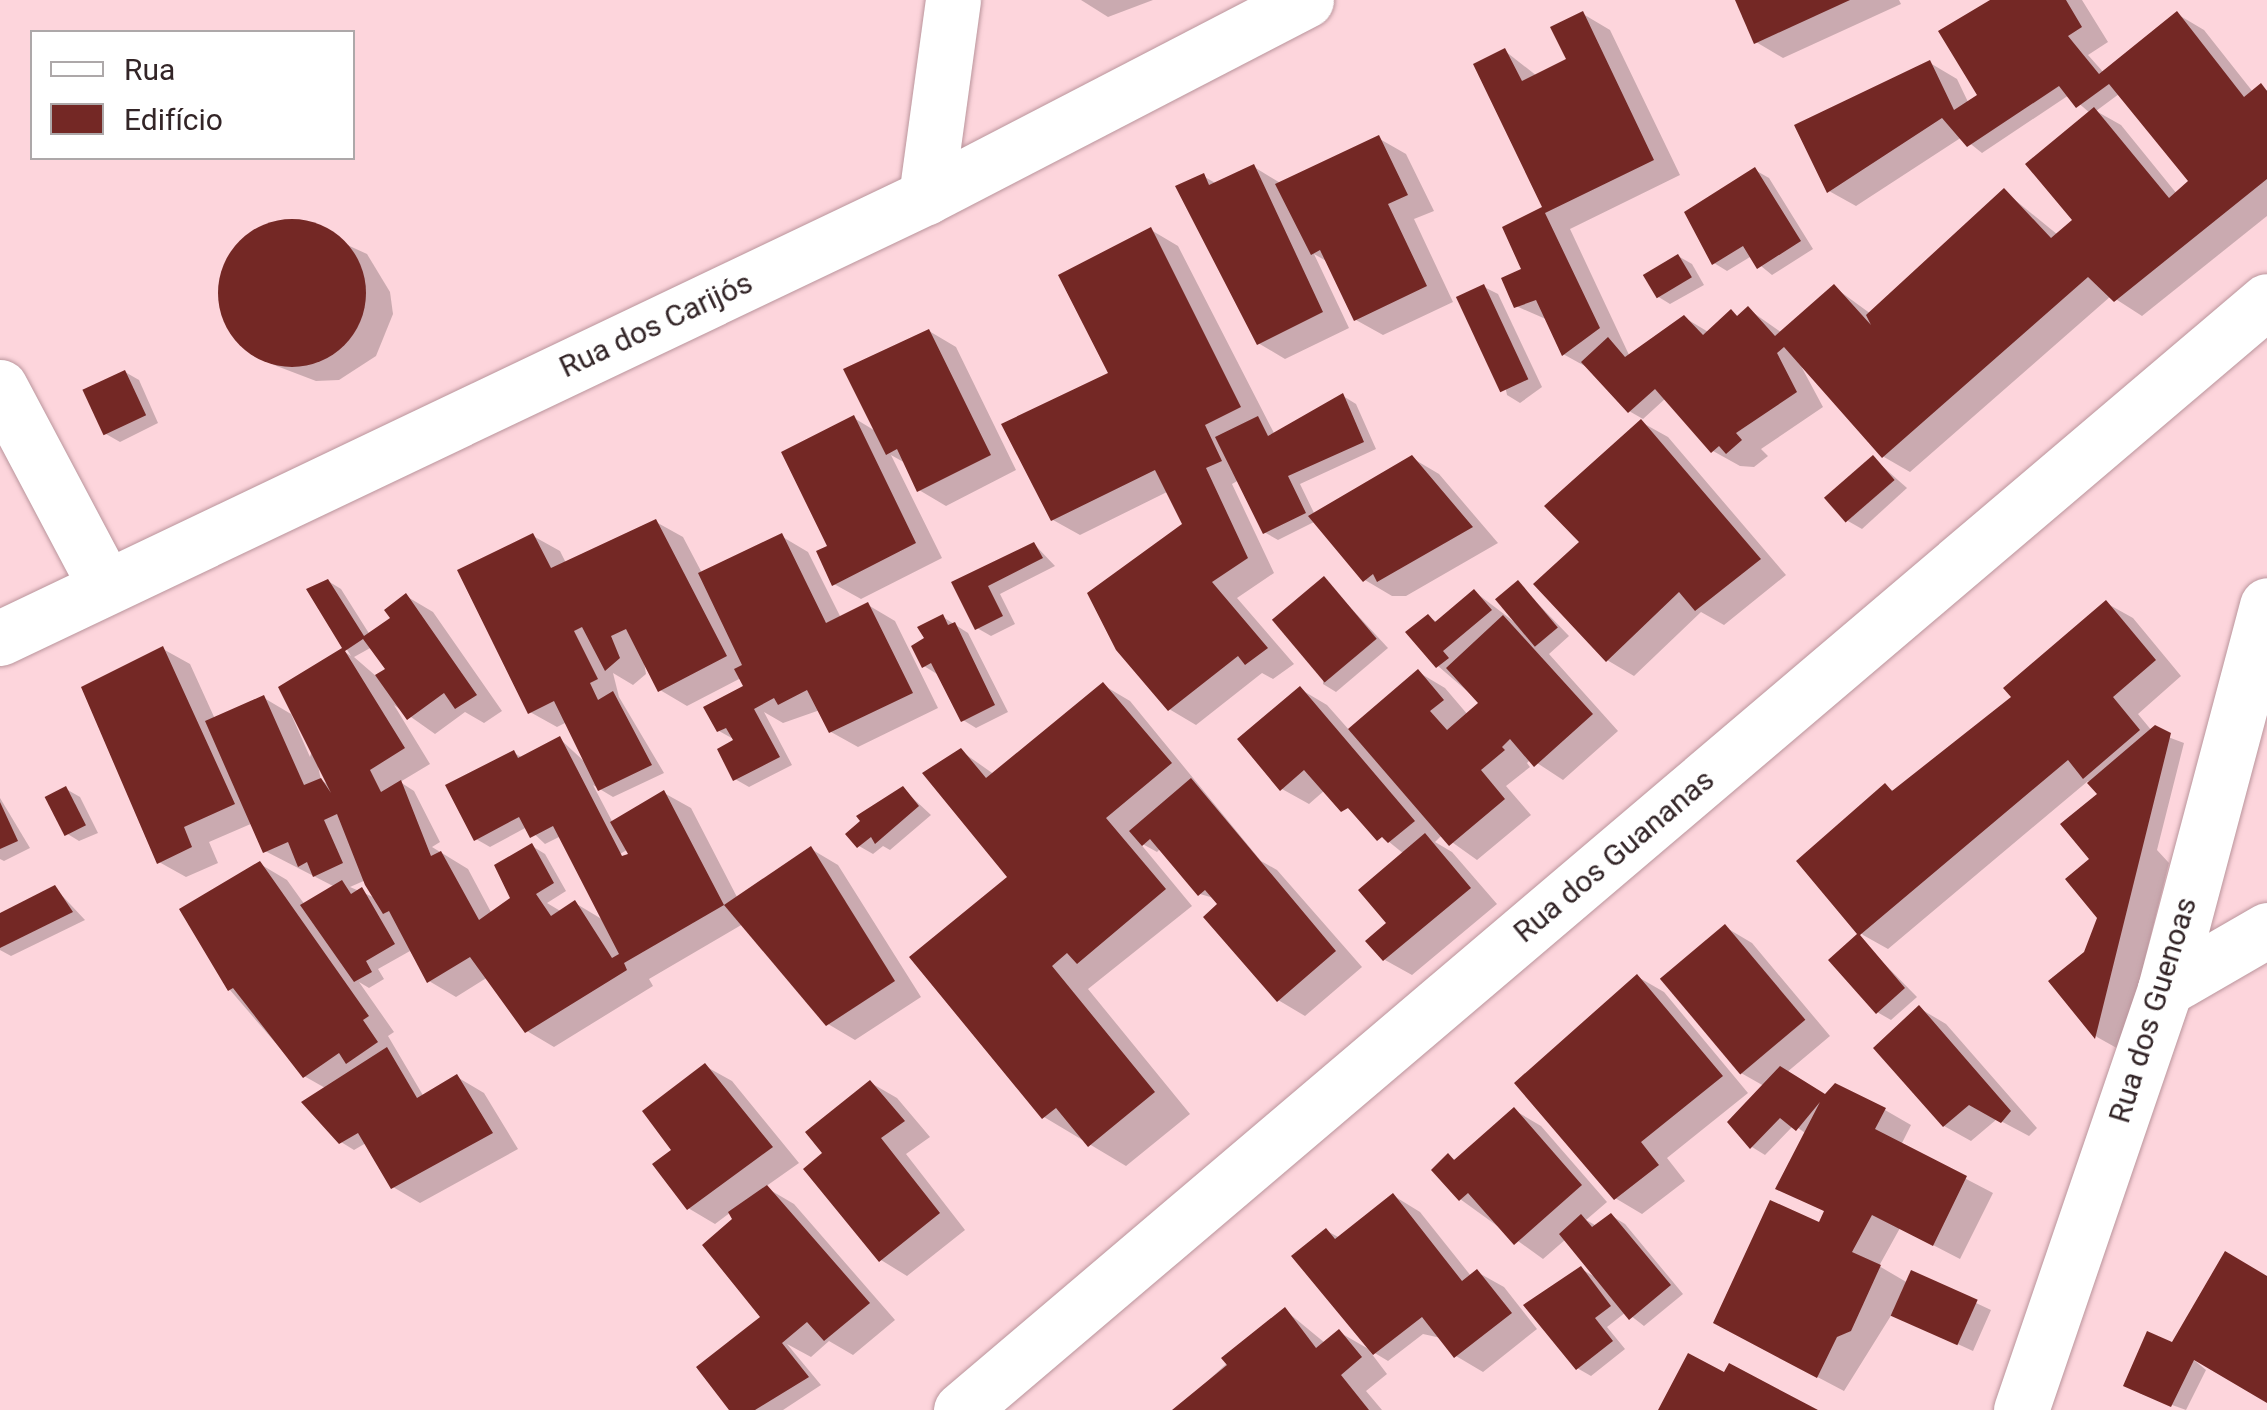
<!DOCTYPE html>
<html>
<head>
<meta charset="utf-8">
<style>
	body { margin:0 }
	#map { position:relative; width:2267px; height:1410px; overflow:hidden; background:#fdd5dc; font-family:Roboto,sans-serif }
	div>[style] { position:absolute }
	.shadow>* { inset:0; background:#0003 }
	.building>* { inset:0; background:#742825; transform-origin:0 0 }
	.round { border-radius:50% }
	.roads { filter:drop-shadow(0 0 2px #ba959c) drop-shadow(0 0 2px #ba959c) }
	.street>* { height:55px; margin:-27.5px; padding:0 27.5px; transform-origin:27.5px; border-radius:27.5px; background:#fff }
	span { translate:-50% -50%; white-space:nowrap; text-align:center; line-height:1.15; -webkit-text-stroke:10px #fff; paint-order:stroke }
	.street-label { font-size:30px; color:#332527 }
	.legend { position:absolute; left:30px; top:30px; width:325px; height:130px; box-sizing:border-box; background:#fff; border:2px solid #ada8a9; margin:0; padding:12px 18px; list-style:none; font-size:30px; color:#332527 }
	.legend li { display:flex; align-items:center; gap:20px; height:50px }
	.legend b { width:50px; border:2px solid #ada8a9 }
</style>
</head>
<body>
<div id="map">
	<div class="shadow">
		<i style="clip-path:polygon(1081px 0,1153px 0,1108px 17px)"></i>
		<i style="clip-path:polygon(1737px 0,1899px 0,1901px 4px,1783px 58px,1756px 42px)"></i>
		<i style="clip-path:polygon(evenodd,1995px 0,2082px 0,2108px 42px,2088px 55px,2104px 73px,2177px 14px,2204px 30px,2253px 92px,2267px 90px,2267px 216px,2142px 316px,2111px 296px,1910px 472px,1884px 457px,1801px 366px,1823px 407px,1761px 449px,1768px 456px,1754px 467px,1740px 466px,1713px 451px,1666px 398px,1643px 419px,1629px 411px,1592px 370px,1563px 354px,1548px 320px,1516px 306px,1545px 208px,1505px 51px,1537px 76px,1569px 60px,1583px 14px,1610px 30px,1680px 175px,1570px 229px,1630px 357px,1685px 318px,1710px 333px,1731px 312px,1739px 317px,1748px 309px,1782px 333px,1834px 287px,1871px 314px,2004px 191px,2058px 235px,2076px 221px,2090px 113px,2069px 95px,1982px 153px,1962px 137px,1856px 206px,1829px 191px,1930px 63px,1957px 79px,1969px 104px,1982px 95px,1995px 0,2119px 94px,2191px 182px,2177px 194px,2121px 125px,2096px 111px,2119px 94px)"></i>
		<i style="clip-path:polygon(1378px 138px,1406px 154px,1434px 211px,1414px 219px,1453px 302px,1383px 335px,1356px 320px,1328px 262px,1314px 254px,1349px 328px,1285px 359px,1258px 343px,1203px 176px,1217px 184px,1254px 167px,1282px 184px)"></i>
		<i style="clip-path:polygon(1755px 170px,1769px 178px,1813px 249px,1772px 275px,1750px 257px,1727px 271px,1714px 263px)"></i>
		<i style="clip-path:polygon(297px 222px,367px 254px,390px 292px,393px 314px,376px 356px,339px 380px,316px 381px,274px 365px,231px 332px,220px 288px,237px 247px,254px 233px)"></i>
		<i style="clip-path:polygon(1151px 230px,1178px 246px,1275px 435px,1343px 396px,1356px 404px,1376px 449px,1300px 484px,1315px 515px,1412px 458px,1439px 474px,1498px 543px,1406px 596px,1392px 596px,1365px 580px,1316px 521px,1278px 540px,1264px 532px,1239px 480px,1232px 484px,1274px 573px,1237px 598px,1294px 664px,1273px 679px,1262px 673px,1196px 725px,1169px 709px,1185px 525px,1169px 491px,1080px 535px,1053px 520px,1111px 374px)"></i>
		<i style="clip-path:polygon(1678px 256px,1692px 264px,1704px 285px,1670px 304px,1657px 296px)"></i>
		<i style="clip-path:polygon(1484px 287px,1498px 294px,1542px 387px,1520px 403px,1507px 395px)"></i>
		<i style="clip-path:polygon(929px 331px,956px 347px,1016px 470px,946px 506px,919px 490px,907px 464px,891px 455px,942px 558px,861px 599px,834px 584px,831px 548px,854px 418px,877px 432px)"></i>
		<i style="clip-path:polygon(125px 372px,139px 380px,158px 423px,120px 442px,106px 434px)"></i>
		<i style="clip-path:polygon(1641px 422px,1668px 437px,1786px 575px,1724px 625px,1701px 612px,1634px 676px,1607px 660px,1583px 542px)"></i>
		<i style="clip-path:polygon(1873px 458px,1907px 488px,1862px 529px,1848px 521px)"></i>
		<i style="clip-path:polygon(evenodd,656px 522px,683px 537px,702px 573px,781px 536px,808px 552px,841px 618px,868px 605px,895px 621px,938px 708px,858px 747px,831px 732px,820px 710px,783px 723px,764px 712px,792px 765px,749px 787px,735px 779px,737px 741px,719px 731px,746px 688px,741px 678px,687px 706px,660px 690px,643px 656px,646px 674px,633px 685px,613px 673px,619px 697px,664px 773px,613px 797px,593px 785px,613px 823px,664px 793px,691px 808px,738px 899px,811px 849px,838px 865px,921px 997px,855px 1040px,828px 1024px,743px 924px,649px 979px,653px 986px,554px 1047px,527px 1031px,488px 977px,456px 997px,429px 981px,410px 951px,378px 969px,384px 979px,369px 988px,359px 982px,394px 1032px,388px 1036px,424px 1097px,457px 1077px,484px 1093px,518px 1149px,420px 1203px,393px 1187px,366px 1143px,354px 1150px,341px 1142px,327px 1089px,304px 1076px,230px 990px,260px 864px,287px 880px,305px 905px,335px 887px,265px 851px,253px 823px,209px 842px,218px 863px,186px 877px,159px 862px,163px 649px,190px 664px,215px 719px,264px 698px,291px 714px,310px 757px,342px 650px,351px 656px,309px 590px,328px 581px,341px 589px,370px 635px,393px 619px,406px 596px,433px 612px,502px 711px,484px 723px,465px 712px,435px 734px,394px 705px,430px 764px,400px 782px,414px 791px,440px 842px,432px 847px,468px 869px,492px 914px,514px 899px,532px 846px,545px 854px,566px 891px,547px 903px,562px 912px,575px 903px,605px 921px,561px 836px,545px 844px,527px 827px,490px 847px,476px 839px,514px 753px,523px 758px,560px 739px,587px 764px,567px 722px,557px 727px,530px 712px,533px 536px,560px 551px,566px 563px,656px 522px,372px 647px,388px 670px,377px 677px,354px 657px,372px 647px,656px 522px,318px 766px,330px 786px,321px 780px,318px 766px,656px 522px,632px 847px,634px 852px,587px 873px,632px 847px,656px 522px,368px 879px,380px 900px,350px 887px,368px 879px)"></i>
		<i style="clip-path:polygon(1034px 544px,1055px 566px,1000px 594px,1015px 624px,991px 636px,977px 628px,954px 583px)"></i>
		<i style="clip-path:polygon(1324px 579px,1388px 648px,1336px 692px,1323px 684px)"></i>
		<i style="clip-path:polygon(1518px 583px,1569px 636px,1549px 654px,1618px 731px,1563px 780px,1531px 759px,1527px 763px,1530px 767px,1506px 786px,1531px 815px,1477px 860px,1442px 835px,1435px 842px,1452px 852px,1497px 904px,1412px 975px,1385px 960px,1404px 854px,1325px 790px,1309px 804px,1282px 789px,1300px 689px,1327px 705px,1350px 731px,1418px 672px,1445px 688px,1468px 715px,1481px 703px,1438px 666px,1429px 617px,1437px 622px,1475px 592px,1525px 630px)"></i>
		<i style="clip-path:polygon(2106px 603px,2133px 618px,2181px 676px,2138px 714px,2152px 731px,2184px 743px,2157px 850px,2169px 863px,2122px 1051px,2097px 1037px,2051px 982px,2086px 954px,2100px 918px,2093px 859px,2101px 794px,2088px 781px,1888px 949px,1863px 935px,1799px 861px,1886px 786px,1895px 792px,2015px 697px)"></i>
		<i style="clip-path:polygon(943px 617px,968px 633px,1008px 712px,976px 728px,963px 720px,937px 674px,924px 666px)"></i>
		<i style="clip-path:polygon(1103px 685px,1130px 701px,1261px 861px,1277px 870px,1362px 967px,1305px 1016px,1278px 1000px,1217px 899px,1200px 894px,1161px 848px,1157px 852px,1139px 842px,1192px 906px,1088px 989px,1190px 1114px,1126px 1166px,1044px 1117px,1010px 878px,961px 751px,995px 775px)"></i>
		<i style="clip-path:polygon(66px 789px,80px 797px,98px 833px,79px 841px,66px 833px)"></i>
		<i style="clip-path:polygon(903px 789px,931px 815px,890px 850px,883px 846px,873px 854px,859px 846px)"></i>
		<i style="clip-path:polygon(0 798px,30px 848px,4px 861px,0 859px)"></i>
		<i style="clip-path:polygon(55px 888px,85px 920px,11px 956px,0 950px,0 915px)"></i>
		<i style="clip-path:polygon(1725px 927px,1752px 943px,1830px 1036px,1786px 1073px,1829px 1099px,1885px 1110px,1911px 1125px,1901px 1145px,1993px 1193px,1960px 1259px,1900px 1228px,1879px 1266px,1908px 1283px,1912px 1273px,1991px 1310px,1973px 1351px,1892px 1314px,1844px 1391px,1743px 1338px,1826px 1212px,1779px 1188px,1808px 1135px,1794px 1125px,1765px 1155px,1752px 1147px,1764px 1086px,1741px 1073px)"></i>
		<i style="clip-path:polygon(1858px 937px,1917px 997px,1891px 1020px,1877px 1012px)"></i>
		<i style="clip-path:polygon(1638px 977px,1664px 992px,1748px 1093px,1667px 1158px,1685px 1181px,1642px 1214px,1615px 1198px)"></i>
		<i style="clip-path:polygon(1919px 1008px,1946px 1024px,2037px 1128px,2029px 1136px,1997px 1119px,1971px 1141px,1944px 1126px)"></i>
		<i style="clip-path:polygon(705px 1066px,732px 1081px,799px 1163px,765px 1187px,794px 1204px,895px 1320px,853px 1355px,829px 1341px,811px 1357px,787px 1344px,821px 1385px,783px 1410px,732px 1410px,770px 1326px,731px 1212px,715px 1224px,688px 1208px,674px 1150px)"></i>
		<i style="clip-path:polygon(871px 1083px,897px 1098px,930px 1137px,906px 1154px,965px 1230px,907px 1276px,881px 1260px,825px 1154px)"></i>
		<i style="clip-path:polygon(1514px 1110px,1541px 1126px,1607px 1202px,1586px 1220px,1595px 1225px,1612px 1216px,1625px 1224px,1683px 1294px,1644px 1326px,1626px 1312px,1607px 1327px,1625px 1349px,1591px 1376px,1577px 1368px,1581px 1269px,1599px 1279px,1566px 1239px,1543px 1259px,1460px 1199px,1449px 1156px,1457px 1161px)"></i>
		<i style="clip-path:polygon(1394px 1196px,1420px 1212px,1471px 1276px,1477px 1272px,1504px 1287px,1537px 1329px,1483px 1372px,1456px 1356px,1441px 1338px,1423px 1334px,1388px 1361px,1368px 1349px,1387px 1374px,1366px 1391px,1382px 1410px,1176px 1410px,1285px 1310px,1325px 1343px,1339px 1332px,1372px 1351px,1327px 1231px,1340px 1238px)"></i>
		<i style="clip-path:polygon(2267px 1278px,2267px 1400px,2177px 1346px,2206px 1370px,2186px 1410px,2139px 1393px,2171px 1348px)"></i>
	</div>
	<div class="building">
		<i style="clip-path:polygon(1735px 0,1850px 0,1754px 44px)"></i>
		<i style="clip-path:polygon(1990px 0,2066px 0,2082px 27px,2068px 36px,2099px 74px,2177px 11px,2244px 97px,2261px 83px,2267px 91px,2267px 179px,2114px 302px,2088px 277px,1882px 458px,1784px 347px,1777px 353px,1797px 392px,1736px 433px,1742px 440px,1726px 454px,1719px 446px,1711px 453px,1655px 389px,1628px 413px,1581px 362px,1608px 337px,1625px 357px,1684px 315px,1703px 335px,1731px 309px,1737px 316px,1748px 306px,1775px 336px,1834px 284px,1871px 325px,1866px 315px,2004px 188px,2051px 238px,2072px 220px,2025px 164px,2094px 107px,2169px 198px,2188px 181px,2109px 84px,2076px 108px,2059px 86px,1967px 147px,1942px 118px,1827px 193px,1794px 125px,1930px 60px,1954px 110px,1977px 95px,1938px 31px)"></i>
		<i style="clip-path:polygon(1583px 11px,1654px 160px,1545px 213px,1600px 328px,1562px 356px,1536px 300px,1514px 308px,1501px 278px,1521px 269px,1502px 227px,1542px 207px,1473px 64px,1505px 48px,1522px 81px,1566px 59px,1550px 27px)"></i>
		<i style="clip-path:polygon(1379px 135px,1408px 195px,1388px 204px,1427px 286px,1354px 321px,1320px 250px,1311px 255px,1275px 184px)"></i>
		<i style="clip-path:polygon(1254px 164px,1323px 312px,1257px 345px,1175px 186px,1204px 173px,1209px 185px)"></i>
		<i style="clip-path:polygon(1755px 167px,1801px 241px,1757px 269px,1743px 246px,1712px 265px,1684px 212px)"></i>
		<i class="round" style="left:218px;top:219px;width:148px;height:148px"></i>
		<i style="clip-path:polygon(1151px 227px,1241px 407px,1205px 425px,1222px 461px,1206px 468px,1248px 558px,1212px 582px,1268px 648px,1245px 665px,1238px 656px,1168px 711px,1116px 650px,1087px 593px,1182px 524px,1155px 470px,1051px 521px,1001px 424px,1108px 373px,1058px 275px)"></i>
		<i style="left:1678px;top:254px;width:27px;height:41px;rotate:59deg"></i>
		<i style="left:1484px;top:284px;width:105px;height:31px;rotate:65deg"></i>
		<i style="clip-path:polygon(929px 329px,991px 455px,917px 492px,897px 449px,886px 455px,843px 369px)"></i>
		<i style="left:125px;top:370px;width:50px;height:47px;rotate:65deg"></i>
		<i style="clip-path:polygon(1343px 393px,1364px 442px,1288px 476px,1306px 513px,1263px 534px,1215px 437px,1258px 416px,1268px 436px)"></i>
		<i style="clip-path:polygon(854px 415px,916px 543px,832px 586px,816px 551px,827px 546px,781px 452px)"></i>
		<i style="clip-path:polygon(1641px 419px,1761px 559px,1695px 611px,1679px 592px,1606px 662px,1533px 584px,1579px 542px,1544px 506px)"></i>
		<i style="clip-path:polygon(1412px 455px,1473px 527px,1377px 582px,1373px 574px,1363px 582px,1308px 516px)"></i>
		<i style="left:1873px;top:455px;width:33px;height:65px;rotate:49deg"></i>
		<i style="clip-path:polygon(656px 519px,727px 656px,658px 692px,626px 629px,611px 636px,620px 658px,605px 671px,582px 627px,574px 631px,598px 679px,590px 683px,598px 700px,613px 691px,652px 765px,598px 791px,554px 701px,528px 714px,457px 570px,533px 533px,551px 568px)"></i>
		<i style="clip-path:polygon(782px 533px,826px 623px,868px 602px,913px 693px,829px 733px,807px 690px,778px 705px,774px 698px,754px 709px,780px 757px,733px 781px,717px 749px,733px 740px,726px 728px,717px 732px,703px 707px,743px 686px,734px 669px,742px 665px,698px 573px)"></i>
		<i style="clip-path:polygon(1034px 542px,1043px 558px,988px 586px,1003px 616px,975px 630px,951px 582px)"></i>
		<i style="left:1324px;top:576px;width:82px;height:68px;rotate:50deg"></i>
		<i style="clip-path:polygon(328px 579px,364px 636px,390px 618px,384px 610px,406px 593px,477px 695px,455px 709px,444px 693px,407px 720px,375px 675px,385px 669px,363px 639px,345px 651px,405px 748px,370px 770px,381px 792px,401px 780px,431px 856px,441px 851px,479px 920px,510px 898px,494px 865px,532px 843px,554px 883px,536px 894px,551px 916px,575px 900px,612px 958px,619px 954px,553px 826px,530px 838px,519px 817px,474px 841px,445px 785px,514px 750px,518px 758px,560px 736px,622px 856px,628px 854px,610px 822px,664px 790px,724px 905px,624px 963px,627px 970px,525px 1033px,470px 957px,427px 983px,389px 911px,383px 914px,365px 885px,337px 814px,324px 820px,343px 863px,313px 877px,307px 862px,298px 867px,288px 842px,263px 853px,205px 721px,264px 695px,304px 785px,321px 778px,331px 793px,278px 687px,342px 648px,306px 589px)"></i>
		<i style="left:1518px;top:580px;width:62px;height:30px;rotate:50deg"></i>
		<i style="clip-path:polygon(1474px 589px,1492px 610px,1443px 651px,1449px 658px,1436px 668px,1405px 632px,1428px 614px,1435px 622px)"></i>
		<i style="clip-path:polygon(2106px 600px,2156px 660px,2113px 697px,2140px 730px,2083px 779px,2068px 760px,1860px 935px,1905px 988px,1876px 1014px,1828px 960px,1857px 934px,1796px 861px,1885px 783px,1892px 791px,2011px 697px,2003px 688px)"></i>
		<i style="clip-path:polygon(943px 614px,948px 625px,955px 622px,995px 705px,961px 722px,931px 663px,922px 668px,911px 646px,924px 638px,917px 627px)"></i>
		<i style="clip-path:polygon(1503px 615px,1593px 714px,1534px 767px,1510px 739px,1502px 747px,1505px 750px,1481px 770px,1505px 799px,1449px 846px,1348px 729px,1418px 669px,1444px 700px,1430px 711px,1447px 730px,1478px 703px,1446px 668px)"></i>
		<i style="clip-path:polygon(163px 646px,235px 804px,184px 827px,192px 847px,157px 864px,81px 687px)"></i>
		<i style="clip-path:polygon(1103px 682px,1172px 763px,1106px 818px,1166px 889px,1077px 964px,1067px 953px,1052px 966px,1155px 1092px,1088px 1147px,1056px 1108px,1042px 1119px,909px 957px,1007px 877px,922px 773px,961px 748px,986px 778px)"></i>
		<i style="clip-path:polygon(1300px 686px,1415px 821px,1388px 843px,1382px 837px,1377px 841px,1348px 808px,1341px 812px,1304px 770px,1280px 791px,1237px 739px)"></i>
		<i style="clip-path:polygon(2155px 725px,2171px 733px,2095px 1039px,2048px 981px,2084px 952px,2097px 918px,2065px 879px,2089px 859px,2060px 824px,2097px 794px,2087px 783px)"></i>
		<i style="clip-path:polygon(1191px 778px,1336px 951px,1277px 1002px,1203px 917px,1217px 904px,1205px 890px,1198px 896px,1150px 839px,1142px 846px,1129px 831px)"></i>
		<i style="left:66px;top:786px;width:44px;height:24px;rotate:63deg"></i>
		<i style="clip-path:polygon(903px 786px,919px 806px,875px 844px,871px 837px,857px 848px,845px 834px,860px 821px,856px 816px)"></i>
		<i style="clip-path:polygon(0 802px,18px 841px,0 849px)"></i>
		<i style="clip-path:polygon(1425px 833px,1471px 888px,1383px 961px,1365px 941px,1386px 923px,1358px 890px)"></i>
		<i style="clip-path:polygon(811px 846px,895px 981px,826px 1026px,724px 905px)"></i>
		<i style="clip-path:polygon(260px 861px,369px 1016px,363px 1020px,378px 1042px,346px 1064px,339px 1053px,303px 1078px,233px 988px,228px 991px,179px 909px)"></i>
		<i style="clip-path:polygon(342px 880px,351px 894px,362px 887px,395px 944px,366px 961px,372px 972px,354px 982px,300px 905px)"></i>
		<i style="clip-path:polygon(55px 885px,73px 912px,0 948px,0 913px)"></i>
		<i style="left:1725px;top:924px;width:125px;height:85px;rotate:50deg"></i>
		<i style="clip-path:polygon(1637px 974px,1723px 1076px,1641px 1142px,1659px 1165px,1614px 1200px,1514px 1083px)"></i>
		<i style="clip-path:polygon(1919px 1005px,2011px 1111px,2001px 1123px,1969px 1105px,1943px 1127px,1873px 1048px)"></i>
		<i style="clip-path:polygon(387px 1047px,417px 1098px,457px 1074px,493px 1133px,391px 1189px,358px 1133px,339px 1144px,301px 1102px)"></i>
		<i style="clip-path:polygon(705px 1063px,773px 1147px,687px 1210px,652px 1164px,671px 1150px,642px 1111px)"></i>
		<i style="clip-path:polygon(1780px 1066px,1825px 1094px,1835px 1083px,1886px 1108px,1875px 1129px,1967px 1176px,1933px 1246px,1872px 1215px,1852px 1252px,1881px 1265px,1851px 1331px,1837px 1337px,1817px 1378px,1713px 1323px,1770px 1200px,1819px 1222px,1824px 1211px,1775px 1189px,1820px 1102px,1796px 1131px,1780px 1118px,1750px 1149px,1727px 1122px)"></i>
		<i style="clip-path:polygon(870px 1080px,905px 1121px,881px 1138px,940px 1213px,879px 1262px,803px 1169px,822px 1153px,805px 1132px)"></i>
		<i style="clip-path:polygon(1514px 1107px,1582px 1185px,1514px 1245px,1468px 1193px,1459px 1201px,1431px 1170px,1448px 1153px,1454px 1160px)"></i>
		<i style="clip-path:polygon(767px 1185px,870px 1303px,824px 1341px,807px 1322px,782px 1343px,809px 1377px,755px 1410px,729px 1410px,696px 1367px,760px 1317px,702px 1245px,732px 1219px,728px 1212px)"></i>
		<i style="clip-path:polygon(1393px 1193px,1462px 1281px,1477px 1269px,1512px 1313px,1454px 1358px,1422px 1317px,1373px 1355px,1291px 1256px,1326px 1228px,1335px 1239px)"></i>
		<i style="clip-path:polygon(1611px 1213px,1671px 1285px,1629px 1320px,1559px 1234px,1581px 1214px,1592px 1227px)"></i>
		<i style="clip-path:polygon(2225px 1251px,2267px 1276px,2267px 1403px,2194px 1360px,2171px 1407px,2123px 1386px,2147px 1331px,2172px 1342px)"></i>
		<i style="clip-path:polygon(1581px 1266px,1611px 1306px,1595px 1318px,1613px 1341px,1576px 1370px,1523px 1305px)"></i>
		<i style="left:1911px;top:1270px;width:73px;height:50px;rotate:24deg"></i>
		<i style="clip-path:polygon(1285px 1307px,1316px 1348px,1339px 1329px,1362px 1357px,1341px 1375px,1369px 1410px,1172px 1410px,1227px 1365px,1221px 1358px)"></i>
		<i style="clip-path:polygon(1688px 1353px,1724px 1372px,1729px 1363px,1818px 1410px,1658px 1410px)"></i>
	</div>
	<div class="roads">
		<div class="street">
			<i style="left:926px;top:197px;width:199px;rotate:-82.2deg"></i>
			<i style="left:0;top:387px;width:226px;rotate:62.1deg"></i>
			<i style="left:0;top:638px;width:1026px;rotate:-25.47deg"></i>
			<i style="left:926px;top:197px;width:428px;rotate:-27.4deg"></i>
			<i style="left:2165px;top:989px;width:118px;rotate:-30deg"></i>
			<i style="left:961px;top:1410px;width:1713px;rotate:-40.34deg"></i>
			<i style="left:2021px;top:1410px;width:445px;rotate:-71.1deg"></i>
			<i style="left:2165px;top:989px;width:397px;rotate:-75.1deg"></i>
		</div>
	</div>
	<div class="street-label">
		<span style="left:656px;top:325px;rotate:-25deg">Rua dos Carijós</span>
		<span style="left:1614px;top:856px;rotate:-40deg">Rua dos Guananas</span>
		<span style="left:2153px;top:1010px;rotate:-73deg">Rua dos Guenoas</span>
	</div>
	<ul class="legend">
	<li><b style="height:12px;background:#fff"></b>Rua</li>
	<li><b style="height:28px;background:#742825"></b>Edifício</li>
	</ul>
</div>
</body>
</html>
